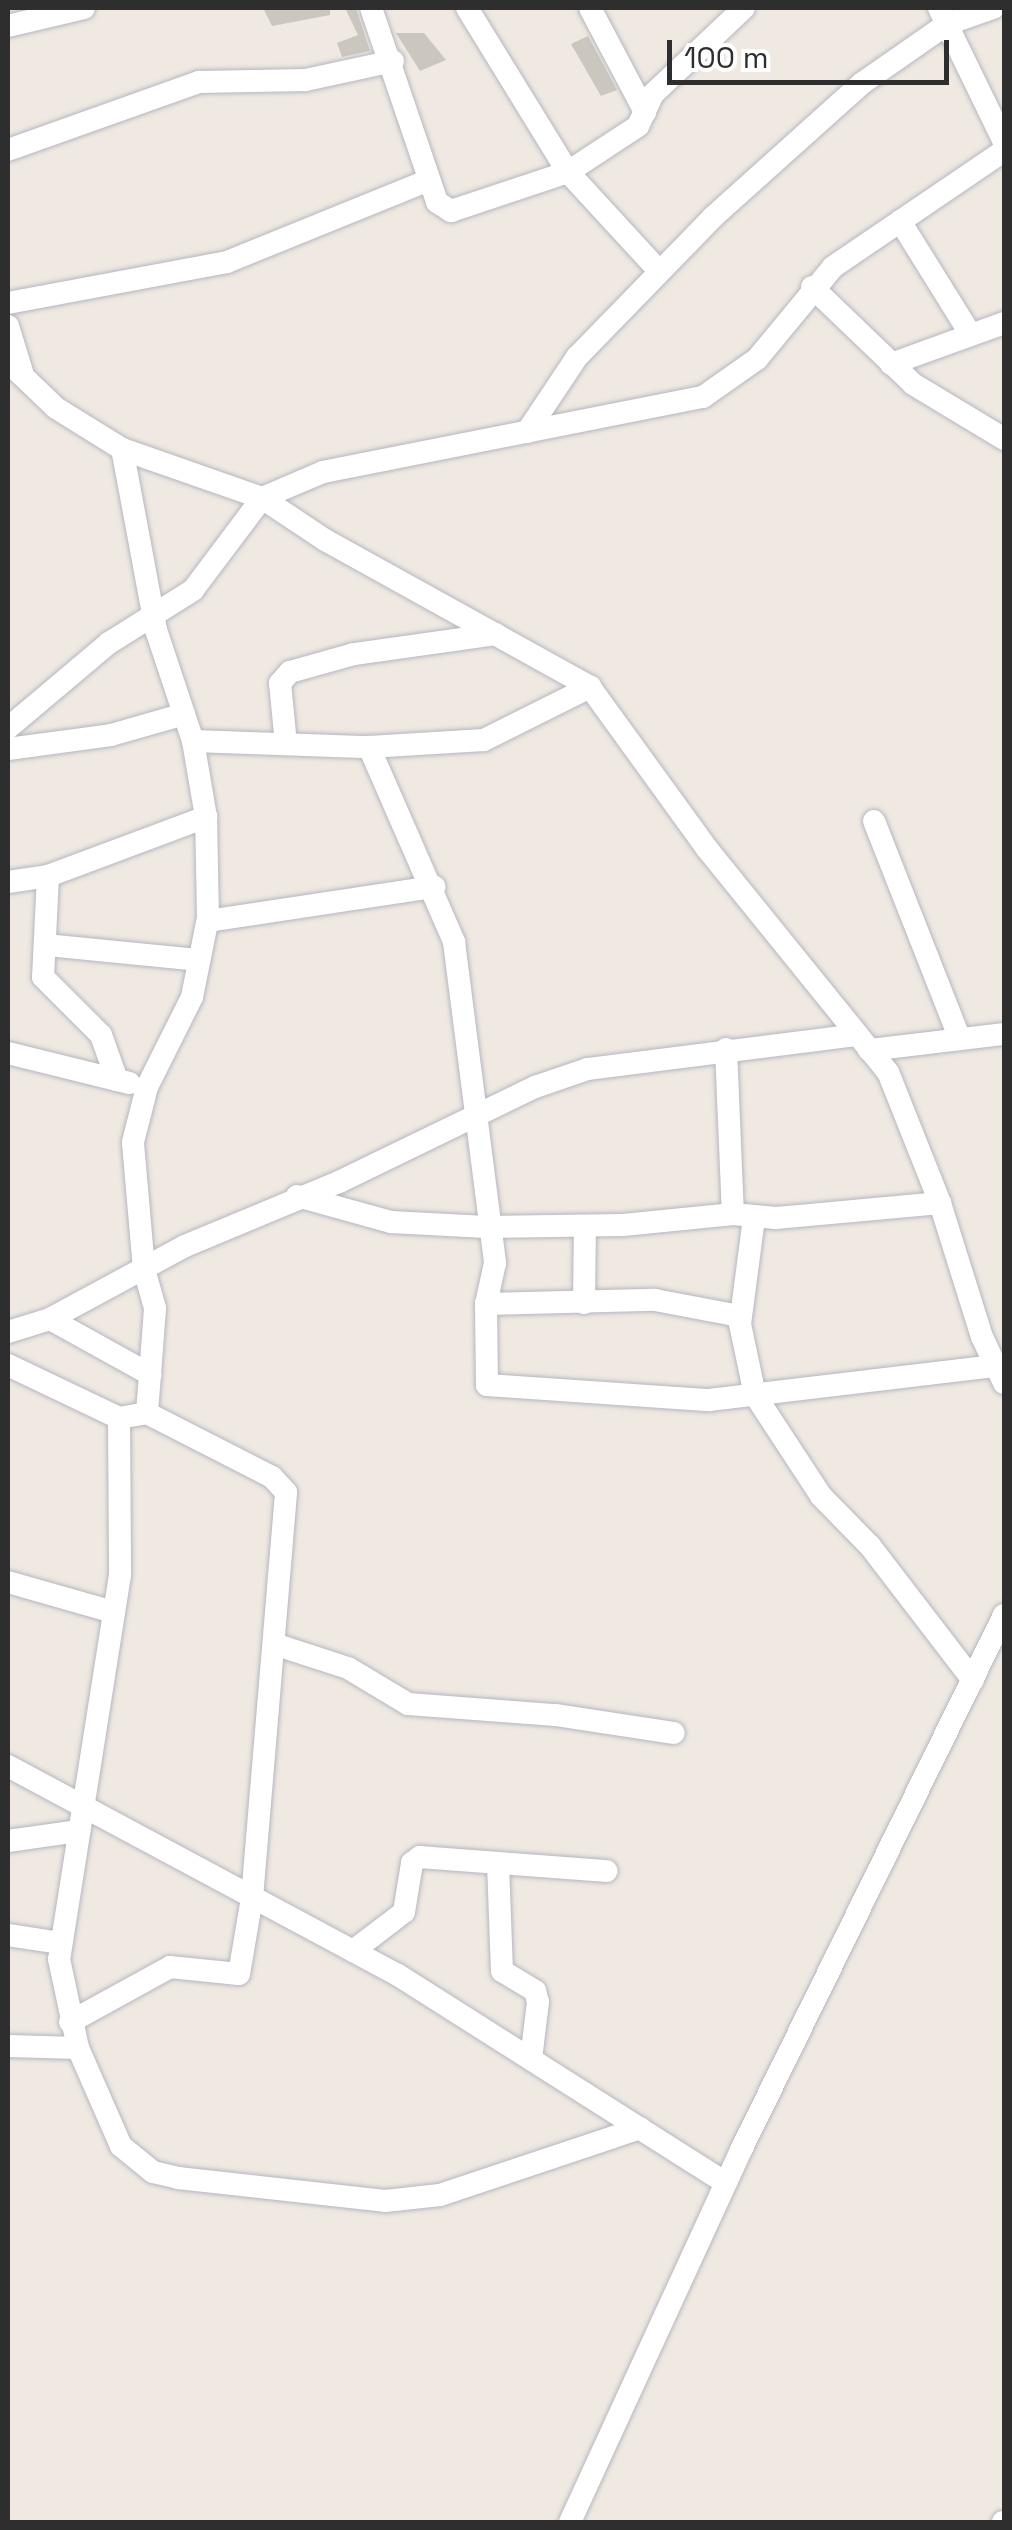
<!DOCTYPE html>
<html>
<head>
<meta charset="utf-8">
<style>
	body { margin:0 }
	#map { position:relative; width:1012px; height:2530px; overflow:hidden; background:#efe9e1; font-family:"Space Grotesk",sans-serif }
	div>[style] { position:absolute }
	.building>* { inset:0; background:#cbc7bf }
	.roads { filter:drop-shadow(0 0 2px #b4b7c1) drop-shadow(0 0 2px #b4b7c1) }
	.minor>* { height:22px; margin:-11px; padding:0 11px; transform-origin:11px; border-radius:11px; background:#fff }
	span { translate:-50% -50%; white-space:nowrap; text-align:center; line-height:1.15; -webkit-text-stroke:8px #fff; paint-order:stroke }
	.frame { position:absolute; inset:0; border:10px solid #2e2e2e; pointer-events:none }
	.scale { position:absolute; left:667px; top:40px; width:282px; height:45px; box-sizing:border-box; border:5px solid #2e2e2e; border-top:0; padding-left:12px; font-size:30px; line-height:35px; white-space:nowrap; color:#2e2e2e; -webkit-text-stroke:8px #fff; paint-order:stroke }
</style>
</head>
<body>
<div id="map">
	<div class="building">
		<i style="clip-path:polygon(263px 8px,330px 8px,330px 15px,272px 26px)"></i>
		<i style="clip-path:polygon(345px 8px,356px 8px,370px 51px,342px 57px,337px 43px,358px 35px)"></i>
		<i style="clip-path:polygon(396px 33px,424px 33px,446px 60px,420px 71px)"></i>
		<i style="clip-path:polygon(588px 36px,617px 90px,601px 96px,571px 44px)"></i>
	</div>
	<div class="roads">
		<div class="minor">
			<i style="left:371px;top:8px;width:205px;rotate:71.2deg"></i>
			<i style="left:437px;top:202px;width:17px;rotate:33deg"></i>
			<i style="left:451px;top:211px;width:123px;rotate:-18.4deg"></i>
			<i style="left:568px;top:172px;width:84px;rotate:-33.3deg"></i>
			<i style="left:638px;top:126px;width:35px;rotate:-65deg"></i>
			<i style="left:653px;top:94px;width:125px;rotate:-43.4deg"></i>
			<i style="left:467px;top:8px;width:193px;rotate:58.4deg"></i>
			<i style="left:568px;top:172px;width:134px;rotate:47.4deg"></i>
			<i style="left:590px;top:8px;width:118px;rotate:62.1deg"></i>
			<i style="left:939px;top:8px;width:149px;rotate:64.1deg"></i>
			<i style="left:8px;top:26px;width:78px;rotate:-13.3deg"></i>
			<i style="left:8px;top:150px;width:203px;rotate:-19.6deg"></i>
			<i style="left:199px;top:82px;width:107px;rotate:-1.1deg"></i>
			<i style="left:306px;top:80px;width:89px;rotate:-12.3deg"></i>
			<i style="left:900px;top:221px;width:131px;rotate:58.1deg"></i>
			<i style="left:812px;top:287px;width:140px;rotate:43.8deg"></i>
			<i style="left:913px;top:384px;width:106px;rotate:31.1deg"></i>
			<i style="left:8px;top:303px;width:223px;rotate:-10.6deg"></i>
			<i style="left:227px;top:262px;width:218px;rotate:-22.1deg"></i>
			<i style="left:8px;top:326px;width:51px;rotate:73deg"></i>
			<i style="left:8px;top:362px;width:66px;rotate:43.8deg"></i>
			<i style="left:56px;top:408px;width:78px;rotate:31.8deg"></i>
			<i style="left:122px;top:449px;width:148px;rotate:19.3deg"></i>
			<i style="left:262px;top:498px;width:76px;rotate:33.7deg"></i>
			<i style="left:325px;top:540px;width:303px;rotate:29deg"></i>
			<i style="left:590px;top:687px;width:201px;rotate:54.1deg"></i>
			<i style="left:708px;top:850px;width:286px;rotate:51deg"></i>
			<i style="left:888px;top:1072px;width:141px;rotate:68.3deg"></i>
			<i style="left:940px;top:1203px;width:140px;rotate:72.6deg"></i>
			<i style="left:982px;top:1337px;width:51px;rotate:64.4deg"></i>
			<i style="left:891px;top:364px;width:120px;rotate:-19.9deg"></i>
			<i style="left:527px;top:432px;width:90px;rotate:-56.3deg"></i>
			<i style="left:577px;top:357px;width:195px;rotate:-45.8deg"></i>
			<i style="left:713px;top:217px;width:199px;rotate:-41.9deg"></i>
			<i style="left:861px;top:84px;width:105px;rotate:-34.9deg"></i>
			<i style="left:947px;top:24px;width:49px;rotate:-19.2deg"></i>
			<i style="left:8px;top:728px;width:132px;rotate:-40.1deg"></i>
			<i style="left:109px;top:643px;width:99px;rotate:-32.2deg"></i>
			<i style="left:193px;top:590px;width:115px;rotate:-53.1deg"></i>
			<i style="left:262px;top:498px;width:66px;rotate:-23.1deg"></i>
			<i style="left:323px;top:472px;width:387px;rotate:-11.2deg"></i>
			<i style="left:703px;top:397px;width:66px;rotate:-35.1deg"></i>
			<i style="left:757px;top:359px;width:119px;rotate:-50.4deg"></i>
			<i style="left:833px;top:267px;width:207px;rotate:-34.2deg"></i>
			<i style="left:193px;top:741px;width:176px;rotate:2deg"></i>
			<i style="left:369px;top:747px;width:115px;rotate:-3.5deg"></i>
			<i style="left:484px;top:740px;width:119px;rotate:-26.6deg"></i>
			<i style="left:286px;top:744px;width:61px;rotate:-95.6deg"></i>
			<i style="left:280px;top:683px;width:15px;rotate:-48deg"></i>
			<i style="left:290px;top:672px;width:66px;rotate:-15.7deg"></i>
			<i style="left:354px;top:654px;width:143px;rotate:-8deg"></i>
			<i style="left:369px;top:747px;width:213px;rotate:66.4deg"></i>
			<i style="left:454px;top:942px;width:324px;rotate:82.7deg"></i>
			<i style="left:495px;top:1263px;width:42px;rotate:102.4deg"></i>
			<i style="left:486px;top:1304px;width:81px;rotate:89.3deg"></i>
			<i style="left:487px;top:1385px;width:223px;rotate:3.9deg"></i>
			<i style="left:709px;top:1400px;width:289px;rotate:-6.8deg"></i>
			<i style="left:8px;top:749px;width:104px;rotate:-7.7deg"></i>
			<i style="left:111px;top:735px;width:76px;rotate:-16deg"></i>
			<i style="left:874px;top:821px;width:234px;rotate:68.5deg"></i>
			<i style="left:48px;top:876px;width:101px;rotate:92.8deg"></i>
			<i style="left:43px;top:977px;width:82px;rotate:45deg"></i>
			<i style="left:101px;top:1035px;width:48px;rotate:70.4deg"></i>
			<i style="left:8px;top:882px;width:40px;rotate:-8.5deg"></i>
			<i style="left:48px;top:876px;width:169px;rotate:-20.5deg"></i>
			<i style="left:208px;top:921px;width:229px;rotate:-8.6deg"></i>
			<i style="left:46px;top:945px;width:154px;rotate:5.6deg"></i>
			<i style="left:726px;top:1049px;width:165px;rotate:87.6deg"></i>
			<i style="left:869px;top:1050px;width:136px;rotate:-6.8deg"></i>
			<i style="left:8px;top:1053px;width:125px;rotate:13.9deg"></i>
			<i style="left:297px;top:1196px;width:98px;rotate:15.5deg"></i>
			<i style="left:391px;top:1222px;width:95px;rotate:3deg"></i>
			<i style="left:486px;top:1227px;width:137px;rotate:-0.8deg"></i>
			<i style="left:623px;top:1225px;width:111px;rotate:-5.7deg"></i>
			<i style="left:733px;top:1214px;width:43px;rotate:5.3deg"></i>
			<i style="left:776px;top:1218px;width:165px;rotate:-5.2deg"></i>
			<i style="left:754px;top:1218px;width:107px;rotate:97.5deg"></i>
			<i style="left:740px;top:1324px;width:73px;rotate:78.1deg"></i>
			<i style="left:755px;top:1395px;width:121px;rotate:56.8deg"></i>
			<i style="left:821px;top:1496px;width:70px;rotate:45.6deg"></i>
			<i style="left:870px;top:1546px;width:169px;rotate:52.5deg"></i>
			<i style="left:584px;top:1303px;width:77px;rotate:-89.3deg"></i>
			<i style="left:486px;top:1304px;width:169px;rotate:-1.4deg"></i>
			<i style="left:655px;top:1300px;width:86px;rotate:10.7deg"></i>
			<i style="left:50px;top:1319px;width:115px;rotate:29deg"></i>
			<i style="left:8px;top:1332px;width:44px;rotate:-17.2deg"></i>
			<i style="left:50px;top:1319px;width:153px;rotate:-28.4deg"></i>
			<i style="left:185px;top:1246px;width:167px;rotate:-22.6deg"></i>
			<i style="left:339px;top:1182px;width:218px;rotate:-25.9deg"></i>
			<i style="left:535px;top:1087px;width:56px;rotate:-18.8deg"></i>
			<i style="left:588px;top:1069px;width:271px;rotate:-7.2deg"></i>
			<i style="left:8px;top:1365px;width:123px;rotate:25.5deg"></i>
			<i style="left:119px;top:1418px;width:28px;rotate:-10deg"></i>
			<i style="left:147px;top:1413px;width:105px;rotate:-85.6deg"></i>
			<i style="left:155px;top:1308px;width:41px;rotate:-105.8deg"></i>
			<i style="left:144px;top:1269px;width:127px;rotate:-95deg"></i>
			<i style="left:133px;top:1142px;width:57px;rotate:-75.7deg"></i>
			<i style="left:147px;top:1087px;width:101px;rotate:-63.4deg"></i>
			<i style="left:192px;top:997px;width:81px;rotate:-78.6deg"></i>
			<i style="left:208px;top:918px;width:101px;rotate:-91.1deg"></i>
			<i style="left:206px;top:817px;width:77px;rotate:-99.7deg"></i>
			<i style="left:193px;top:741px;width:117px;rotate:-108.4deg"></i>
			<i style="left:156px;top:630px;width:184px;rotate:-100.6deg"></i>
			<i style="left:119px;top:1418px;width:157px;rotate:89.6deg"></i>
			<i style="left:120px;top:1575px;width:389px;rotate:99deg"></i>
			<i style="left:59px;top:1959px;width:91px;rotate:77.9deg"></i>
			<i style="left:78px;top:2048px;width:107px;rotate:66.3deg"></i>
			<i style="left:121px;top:2146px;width:41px;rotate:39.1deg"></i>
			<i style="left:153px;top:2172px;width:26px;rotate:13deg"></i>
			<i style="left:178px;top:2178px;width:208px;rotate:6.3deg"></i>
			<i style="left:385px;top:2201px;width:55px;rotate:-6.2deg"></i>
			<i style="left:440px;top:2195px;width:211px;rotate:-18.5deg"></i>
			<i style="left:8px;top:1582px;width:109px;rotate:15.9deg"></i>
			<i style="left:274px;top:1644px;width:78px;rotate:18deg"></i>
			<i style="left:348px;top:1668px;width:70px;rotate:31deg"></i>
			<i style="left:408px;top:1704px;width:148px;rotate:4.3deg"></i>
			<i style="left:556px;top:1715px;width:119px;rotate:8.7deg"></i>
			<i style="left:8px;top:1766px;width:442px;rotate:28.2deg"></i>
			<i style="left:398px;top:1975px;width:388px;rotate:32.4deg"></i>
			<i style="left:8px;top:1841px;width:72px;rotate:-8deg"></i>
			<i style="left:498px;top:1863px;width:108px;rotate:87.9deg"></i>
			<i style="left:502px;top:1971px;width:39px;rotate:31deg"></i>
			<i style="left:535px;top:1991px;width:11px;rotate:75deg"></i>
			<i style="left:538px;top:2002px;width:57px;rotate:97deg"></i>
			<i style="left:8px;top:1935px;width:54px;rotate:8.6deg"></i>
			<i style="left:353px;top:1951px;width:64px;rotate:-37.4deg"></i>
			<i style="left:404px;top:1912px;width:50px;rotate:-80.7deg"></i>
			<i style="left:412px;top:1863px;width:10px;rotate:-37deg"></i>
			<i style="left:420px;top:1857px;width:187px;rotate:4.3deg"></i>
			<i style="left:70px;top:2022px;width:114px;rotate:-28.8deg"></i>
			<i style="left:170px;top:1967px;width:69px;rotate:5.8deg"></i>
			<i style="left:239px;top:1974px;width:77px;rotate:-80.3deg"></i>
			<i style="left:252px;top:1898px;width:407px;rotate:-85.2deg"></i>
			<i style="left:286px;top:1492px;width:21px;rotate:-133deg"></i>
			<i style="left:272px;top:1477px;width:140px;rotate:-152.9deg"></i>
			<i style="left:8px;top:2046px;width:70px;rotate:1.6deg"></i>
			<i style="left:570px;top:2522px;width:412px;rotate:-65.3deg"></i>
			<i style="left:742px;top:2148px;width:594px;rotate:-63.82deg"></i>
			<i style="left:1003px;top:2522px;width:1px"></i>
		</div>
	</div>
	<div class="frame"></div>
	<div class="scale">100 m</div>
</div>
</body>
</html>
